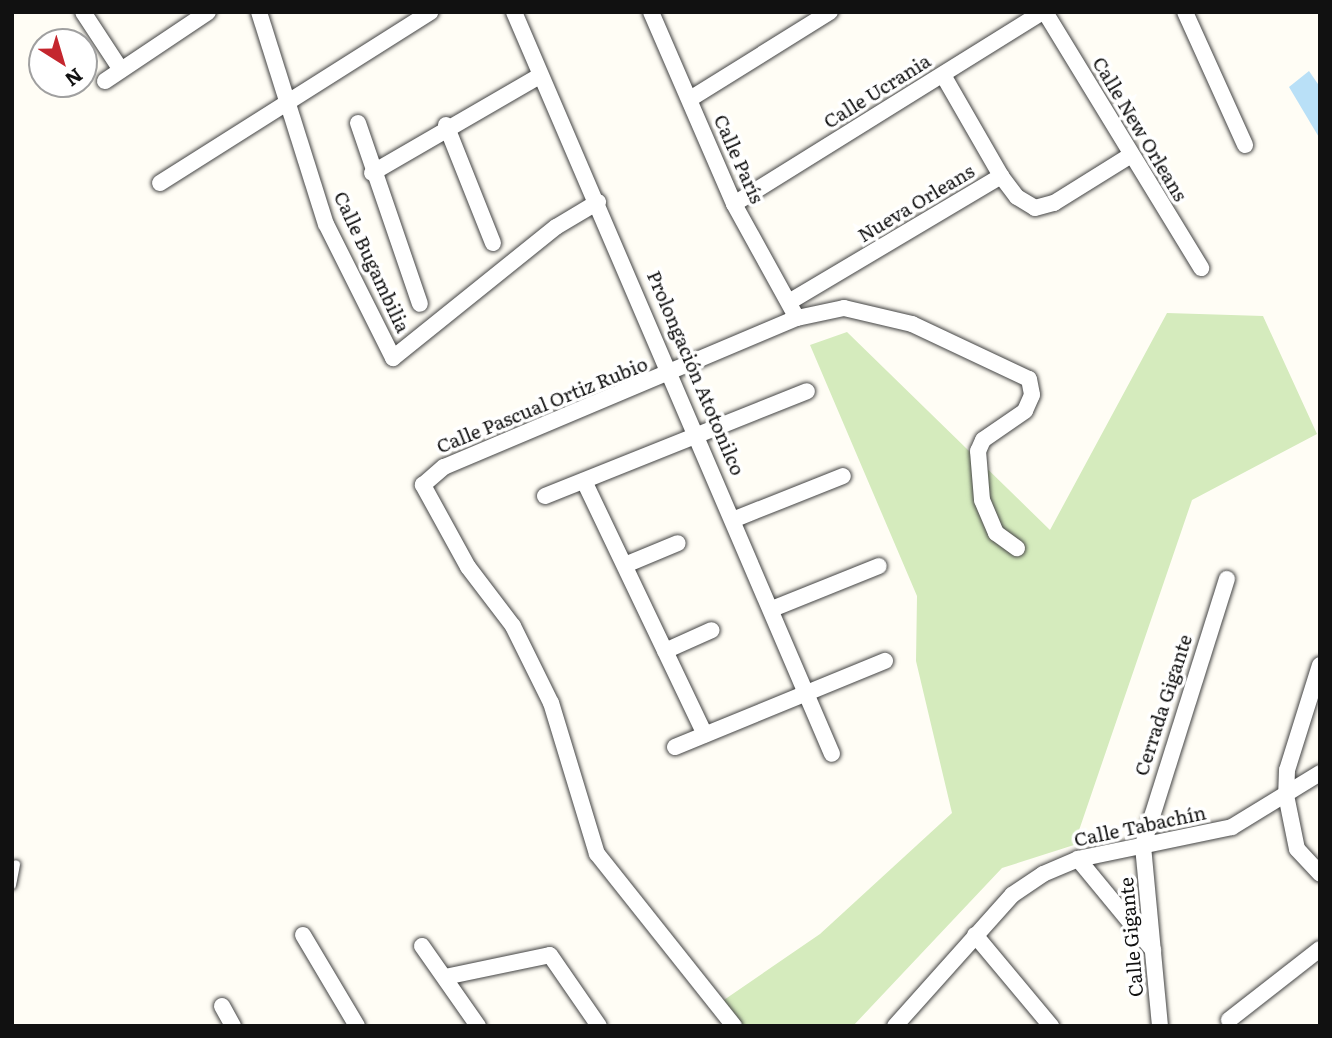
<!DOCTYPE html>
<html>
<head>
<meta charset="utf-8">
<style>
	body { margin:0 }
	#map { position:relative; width:1332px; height:1038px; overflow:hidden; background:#fffdf5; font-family:Literata,serif }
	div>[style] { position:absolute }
	.green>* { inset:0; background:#d5ebbd }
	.water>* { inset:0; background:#b9e0f7 }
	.roads { filter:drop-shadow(0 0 2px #444) drop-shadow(0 0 2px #444) }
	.service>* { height:8px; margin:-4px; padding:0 4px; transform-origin:4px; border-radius:4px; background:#fff }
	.minor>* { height:16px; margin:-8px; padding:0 8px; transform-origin:8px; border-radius:8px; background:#fff }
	span { translate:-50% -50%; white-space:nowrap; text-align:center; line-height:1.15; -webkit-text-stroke:7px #fff; paint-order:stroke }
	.street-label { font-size:19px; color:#111 }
	.frame { position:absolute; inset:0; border:14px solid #111; pointer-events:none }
	.north { position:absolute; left:28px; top:28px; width:70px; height:70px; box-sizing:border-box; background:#fff; border:2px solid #a0a0a0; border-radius:50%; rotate:143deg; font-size:19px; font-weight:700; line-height:28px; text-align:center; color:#111 }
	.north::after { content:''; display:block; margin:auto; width:24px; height:32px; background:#c4262e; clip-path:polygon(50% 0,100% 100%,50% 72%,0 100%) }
</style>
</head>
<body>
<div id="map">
	<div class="green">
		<i style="clip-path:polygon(1167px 313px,1263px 316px,1317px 434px,1192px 500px,1074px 845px,1002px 868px,853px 1026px,736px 1026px,721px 1002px,820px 934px,952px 813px,916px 661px,917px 596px,810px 345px,847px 332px,1050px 530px)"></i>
	</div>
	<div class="water">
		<i style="clip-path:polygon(1309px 71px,1320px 87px,1320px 139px,1289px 87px)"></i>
	</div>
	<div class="roads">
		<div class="service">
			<i style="left:12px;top:885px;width:21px;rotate:-79deg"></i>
		</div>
		<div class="minor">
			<i style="left:83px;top:12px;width:69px;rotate:56.8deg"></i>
			<i style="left:259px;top:12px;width:222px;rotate:72.5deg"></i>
			<i style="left:326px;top:224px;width:150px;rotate:63.4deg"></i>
			<i style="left:393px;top:358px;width:209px;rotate:-38.8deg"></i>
			<i style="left:556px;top:227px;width:49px;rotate:-30.8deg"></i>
			<i style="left:514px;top:12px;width:807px;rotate:66.8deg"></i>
			<i style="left:651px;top:12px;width:209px;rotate:66.6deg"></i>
			<i style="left:734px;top:204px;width:130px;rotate:61.1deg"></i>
			<i style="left:1045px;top:12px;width:300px;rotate:58.6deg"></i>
			<i style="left:1185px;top:12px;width:146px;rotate:65.7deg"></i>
			<i style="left:943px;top:75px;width:116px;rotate:60.1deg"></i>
			<i style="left:1001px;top:176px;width:26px;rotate:53deg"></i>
			<i style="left:1017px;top:197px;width:21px;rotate:31deg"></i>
			<i style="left:1035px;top:208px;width:20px;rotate:-15deg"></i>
			<i style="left:1054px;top:203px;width:91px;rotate:-31.9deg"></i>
			<i style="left:105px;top:81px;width:124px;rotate:-33.8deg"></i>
			<i style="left:690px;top:99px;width:165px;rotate:-31.9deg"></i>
			<i style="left:358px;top:123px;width:191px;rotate:71.1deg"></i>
			<i style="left:446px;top:125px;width:127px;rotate:68.3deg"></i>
			<i style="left:372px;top:173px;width:193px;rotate:-30.1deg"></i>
			<i style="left:160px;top:183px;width:320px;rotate:-32.3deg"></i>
			<i style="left:734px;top:204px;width:363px;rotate:-31.9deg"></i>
			<i style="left:789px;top:302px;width:247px;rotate:-30.7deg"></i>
			<i style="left:584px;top:481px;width:281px;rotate:64.5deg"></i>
			<i style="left:545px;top:496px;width:282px;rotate:-21.8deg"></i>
			<i style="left:735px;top:519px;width:116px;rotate:-21.7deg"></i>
			<i style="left:625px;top:565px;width:57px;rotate:-22.5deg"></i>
			<i style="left:772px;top:609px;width:115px;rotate:-21.9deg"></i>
			<i style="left:665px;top:651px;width:51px;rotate:-24.1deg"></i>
			<i style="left:1320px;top:665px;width:110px;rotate:107.4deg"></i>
			<i style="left:1287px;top:770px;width:25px;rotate:92deg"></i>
			<i style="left:1286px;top:795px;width:55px;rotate:78.5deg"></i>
			<i style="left:1297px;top:849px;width:34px;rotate:47deg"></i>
			<i style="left:675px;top:747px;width:227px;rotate:-22.3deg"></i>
			<i style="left:1078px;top:859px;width:118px;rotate:50.5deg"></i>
			<i style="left:303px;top:935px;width:106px;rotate:59.3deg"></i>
			<i style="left:975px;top:935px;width:119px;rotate:50.1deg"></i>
			<i style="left:422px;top:946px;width:98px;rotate:55deg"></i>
			<i style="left:445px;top:977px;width:107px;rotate:-11.8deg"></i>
			<i style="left:550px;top:955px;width:86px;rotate:55.4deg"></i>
			<i style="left:222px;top:1006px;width:23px;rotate:61deg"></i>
			<i style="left:1229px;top:1020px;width:115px;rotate:-38deg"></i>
			<i style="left:734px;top:1026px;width:220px;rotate:-128.5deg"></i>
			<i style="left:597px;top:854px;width:158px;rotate:-106.9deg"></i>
			<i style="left:551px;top:703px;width:86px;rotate:-116.3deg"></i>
			<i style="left:513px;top:626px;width:74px;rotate:-127.3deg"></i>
			<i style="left:468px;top:567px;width:94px;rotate:-118.8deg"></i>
			<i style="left:423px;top:485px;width:28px;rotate:-41deg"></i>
			<i style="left:444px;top:467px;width:383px;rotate:-22.9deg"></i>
			<i style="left:797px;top:318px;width:48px;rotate:-12deg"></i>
			<i style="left:844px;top:308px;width:70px;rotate:13.2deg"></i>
			<i style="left:912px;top:324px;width:129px;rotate:25.2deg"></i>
			<i style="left:1029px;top:379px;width:16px;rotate:79deg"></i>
			<i style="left:1032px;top:395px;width:17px;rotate:114deg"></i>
			<i style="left:1025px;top:411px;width:51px;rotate:145.4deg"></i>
			<i style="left:983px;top:440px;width:12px;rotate:114deg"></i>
			<i style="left:978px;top:451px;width:49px;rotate:85.3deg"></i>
			<i style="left:982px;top:500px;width:36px;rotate:67deg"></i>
			<i style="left:996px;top:533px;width:26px;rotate:36deg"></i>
			<i style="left:895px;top:1026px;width:176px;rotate:-48.2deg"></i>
			<i style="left:1012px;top:895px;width:37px;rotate:-34deg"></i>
			<i style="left:1043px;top:874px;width:38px;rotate:-23deg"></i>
			<i style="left:1078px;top:859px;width:157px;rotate:-11.7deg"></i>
			<i style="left:1232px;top:827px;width:103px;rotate:-31.5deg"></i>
			<i style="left:1160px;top:1026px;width:182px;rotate:-95.4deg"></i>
			<i style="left:1143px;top:845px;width:279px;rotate:-72.5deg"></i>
		</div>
	</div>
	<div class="street-label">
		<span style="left:877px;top:91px;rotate:-32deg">Calle Ucrania</span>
		<span style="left:1140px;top:129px;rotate:59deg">Calle New Orleans</span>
		<span style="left:739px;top:159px;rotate:66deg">Calle París</span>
		<span style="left:916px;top:203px;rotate:-31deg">Nueva Orleans</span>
		<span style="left:372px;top:262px;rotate:65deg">Calle Bugambilia</span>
		<span style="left:696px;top:373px;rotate:67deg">Prolongación Atotonilco</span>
		<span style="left:542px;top:405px;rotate:-22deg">Calle Pascual Ortiz Rubio</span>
		<span style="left:1163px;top:705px;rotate:-72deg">Cerrada Gigante</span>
		<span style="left:1140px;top:826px;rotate:-12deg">Calle Tabachín</span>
		<span style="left:1131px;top:937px;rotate:-95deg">Calle Gigante</span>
	</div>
	<div class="frame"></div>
	<div class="north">N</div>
</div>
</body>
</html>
